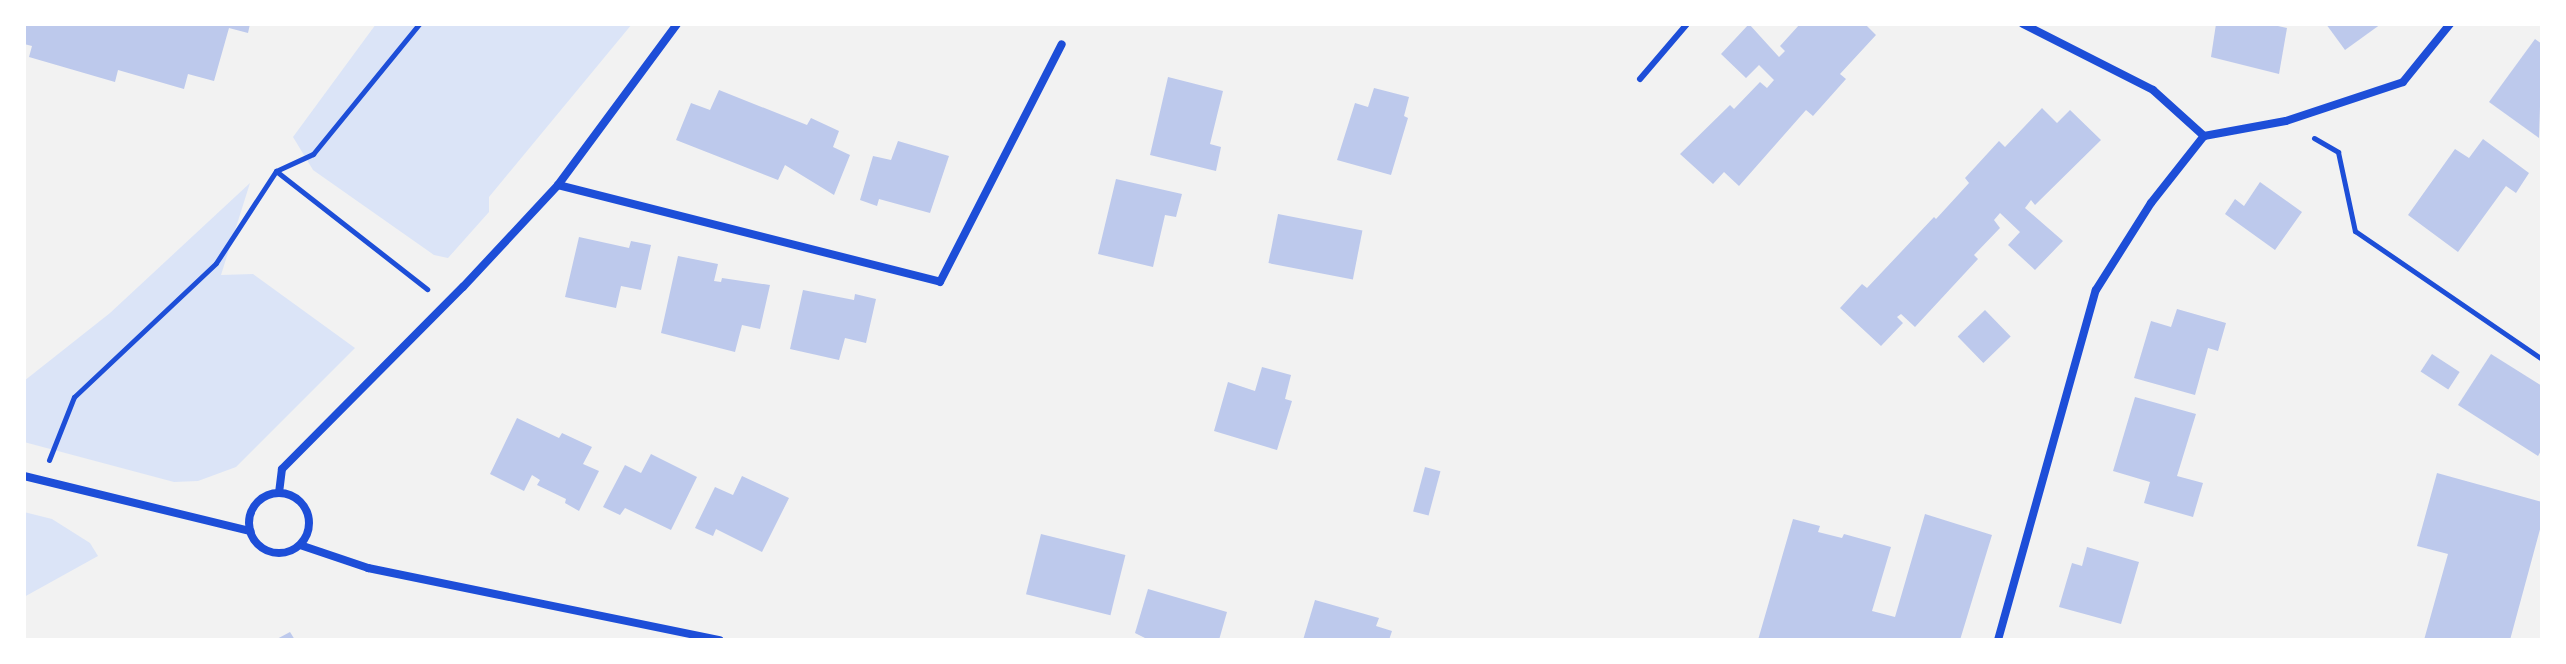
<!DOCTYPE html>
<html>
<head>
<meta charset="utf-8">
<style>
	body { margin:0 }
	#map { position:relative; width:2566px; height:664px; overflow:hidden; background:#f2f2f2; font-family:Helvetica,sans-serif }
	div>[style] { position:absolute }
	.green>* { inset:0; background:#dbe4f7 }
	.building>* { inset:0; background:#bdc9ec; transform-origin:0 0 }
	.path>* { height:5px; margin:-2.5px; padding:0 2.5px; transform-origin:2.5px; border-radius:2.5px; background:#1d4ed8 }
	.service>* { height:6px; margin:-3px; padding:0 3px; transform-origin:3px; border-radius:3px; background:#1d4ed8 }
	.minor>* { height:8px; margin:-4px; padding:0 4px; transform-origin:4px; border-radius:4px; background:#1d4ed8 }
	.minor>.ring { margin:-4px; padding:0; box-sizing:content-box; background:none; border:8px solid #1d4ed8; border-radius:50% }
	span { translate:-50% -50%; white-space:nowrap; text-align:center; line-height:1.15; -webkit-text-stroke:7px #fff; paint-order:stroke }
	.frame { position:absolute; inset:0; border:26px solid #fff; pointer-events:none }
</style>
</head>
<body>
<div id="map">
	<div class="green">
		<i style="clip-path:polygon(376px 24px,632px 24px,489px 197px,489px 212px,448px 258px,434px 255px,313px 170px,293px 137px)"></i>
		<i style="clip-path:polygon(250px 183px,221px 275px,253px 274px,355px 348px,236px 467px,198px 481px,174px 482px,24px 442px,24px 381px,110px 313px)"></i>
		<i style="clip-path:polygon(24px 512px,52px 519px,90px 543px,98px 556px,24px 597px)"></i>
	</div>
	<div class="building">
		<i style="clip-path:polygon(24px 24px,250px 24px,248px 33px,229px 28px,214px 81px,188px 74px,184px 89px,118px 70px,115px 82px,29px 57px,32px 46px,24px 44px)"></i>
		<i style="clip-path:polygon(1749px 24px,1779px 57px,1785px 51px,1780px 46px,1800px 24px,1865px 24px,1876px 35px,1840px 74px,1846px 79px,1813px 116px,1806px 110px,1739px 186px,1724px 172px,1713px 184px,1680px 154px,1730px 105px,1734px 109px,1760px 82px,1767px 88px,1774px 80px,1759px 65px,1746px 78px,1721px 54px)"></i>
		<i style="clip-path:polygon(2216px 24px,2269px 24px,2287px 28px,2279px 74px,2211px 57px)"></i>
		<i style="clip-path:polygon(2326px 24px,2381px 24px,2345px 50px)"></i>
		<i style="clip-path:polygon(2535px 39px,2542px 44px,2539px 138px,2489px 102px)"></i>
		<i style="clip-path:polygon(1168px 77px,1223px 91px,1210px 144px,1221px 147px,1216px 171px,1150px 155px)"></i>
		<i style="clip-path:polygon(1374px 88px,1409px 97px,1404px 116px,1408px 118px,1391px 175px,1337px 160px,1355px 103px,1368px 107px)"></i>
		<i style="clip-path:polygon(719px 90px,807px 125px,811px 118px,839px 131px,833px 147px,850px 155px,834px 195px,785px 165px,778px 180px,676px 140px,691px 103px,710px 110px)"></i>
		<i style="clip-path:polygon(2042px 108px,2057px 123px,2070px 110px,2101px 140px,2035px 205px,2031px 200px,2025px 208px,2063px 241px,2035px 270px,2008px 245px,2020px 232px,2000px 213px,1994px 220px,2000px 228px,1974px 255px,1978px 259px,1915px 327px,1901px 314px,1897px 317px,1903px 323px,1881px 346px,1840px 308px,1862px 284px,1867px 288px,1934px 217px,1936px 219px,1969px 183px,1965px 178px,1999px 141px,2005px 147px)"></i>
		<i style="clip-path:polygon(2483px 139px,2529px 173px,2516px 193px,2506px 186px,2458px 252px,2408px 215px,2455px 149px,2469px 158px)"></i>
		<i style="clip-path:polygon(898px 141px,949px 156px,930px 213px,879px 199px,877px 206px,860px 200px,873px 156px,891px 160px)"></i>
		<i style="clip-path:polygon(1116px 179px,1182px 194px,1176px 217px,1165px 215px,1153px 267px,1098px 254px)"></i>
		<i style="clip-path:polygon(2260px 182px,2302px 212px,2275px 250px,2225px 214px,2235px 199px,2244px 206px)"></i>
		<i style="left:1278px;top:214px;width:86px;height:50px;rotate:11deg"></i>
		<i style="clip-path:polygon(579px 237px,629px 248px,631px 241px,651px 245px,641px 290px,621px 286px,616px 308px,565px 297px)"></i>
		<i style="clip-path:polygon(678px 256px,718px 264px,714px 281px,721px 282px,722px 278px,770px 285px,760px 329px,742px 325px,735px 352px,661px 333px)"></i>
		<i style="clip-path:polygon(803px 290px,854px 300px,855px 294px,876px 299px,866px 343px,845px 338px,839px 360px,790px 349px)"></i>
		<i style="clip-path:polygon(2177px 309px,2226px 323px,2218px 351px,2208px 348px,2195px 395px,2134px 378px,2151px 321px,2171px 327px)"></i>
		<i style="left:1985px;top:310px;width:37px;height:38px;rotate:46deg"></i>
		<i style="left:2432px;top:354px;width:33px;height:21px;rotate:33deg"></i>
		<i style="clip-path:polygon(2491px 354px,2542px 386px,2542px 449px,2538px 456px,2458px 405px)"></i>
		<i style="clip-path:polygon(1262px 367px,1291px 375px,1285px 399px,1292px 401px,1277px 450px,1214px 431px,1228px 382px,1255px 391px)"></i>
		<i style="clip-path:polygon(2135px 397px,2196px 414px,2177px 476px,2203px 483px,2193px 517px,2144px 503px,2150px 482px,2113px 471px)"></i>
		<i style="clip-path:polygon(517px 418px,559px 438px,562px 433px,592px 447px,583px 464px,599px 471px,579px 511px,565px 503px,566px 499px,537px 485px,540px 480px,532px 475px,524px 491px,490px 474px)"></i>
		<i style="clip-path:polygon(651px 454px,697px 477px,671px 530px,625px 508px,620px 515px,603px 507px,625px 465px,641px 473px)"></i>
		<i style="left:1425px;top:467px;width:16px;height:46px;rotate:15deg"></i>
		<i style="clip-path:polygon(2437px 473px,2542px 502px,2542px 522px,2510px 640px,2424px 640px,2448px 554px,2417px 546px)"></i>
		<i style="clip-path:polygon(742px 476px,789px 498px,762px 552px,716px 529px,713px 536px,695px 528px,715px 487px,733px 495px)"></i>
		<i style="clip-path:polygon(1925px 514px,1992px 535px,1960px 640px,1758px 640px,1793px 519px,1820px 526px,1818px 532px,1842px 538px,1844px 534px,1891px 547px,1872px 611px,1895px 617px)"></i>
		<i style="left:1041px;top:534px;width:87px;height:62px;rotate:14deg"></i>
		<i style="clip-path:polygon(2087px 547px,2139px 562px,2121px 624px,2059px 607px,2072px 563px,2082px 566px)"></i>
		<i style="clip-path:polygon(1148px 589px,1227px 612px,1219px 640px,1149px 640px,1135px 633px)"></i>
		<i style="clip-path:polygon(1315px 600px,1379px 618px,1376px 626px,1392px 631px,1389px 640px,1303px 640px)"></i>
		<i style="clip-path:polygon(290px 632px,295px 640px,275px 640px)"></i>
	</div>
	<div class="path">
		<i style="left:2314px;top:138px;width:28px;rotate:30deg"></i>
		<i style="left:2338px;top:152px;width:81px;rotate:77.9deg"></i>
		<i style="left:2355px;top:231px;width:227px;rotate:34.4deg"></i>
		<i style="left:276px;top:171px;width:192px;rotate:38deg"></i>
		<i style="left:49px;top:460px;width:68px;rotate:-68.4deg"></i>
		<i style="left:74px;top:397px;width:195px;rotate:-43.3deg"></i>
		<i style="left:216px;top:263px;width:110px;rotate:-56.9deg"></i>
		<i style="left:276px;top:171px;width:41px;rotate:-24.7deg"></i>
		<i style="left:313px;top:154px;width:168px;rotate:-50.8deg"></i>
	</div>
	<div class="service">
		<i style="left:1640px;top:79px;width:72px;rotate:-49.5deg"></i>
	</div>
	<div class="minor">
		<i style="left:2023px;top:24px;width:146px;rotate:26.9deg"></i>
		<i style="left:2153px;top:90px;width:69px;rotate:42deg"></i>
		<i style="left:558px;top:185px;width:394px;rotate:14.2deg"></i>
		<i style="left:940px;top:282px;width:267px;rotate:-62.9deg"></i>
		<i style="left:24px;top:476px;width:233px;rotate:13.7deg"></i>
		<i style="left:279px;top:493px;width:24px;rotate:-83deg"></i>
		<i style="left:282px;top:469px;width:257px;rotate:-45.2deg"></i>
		<i style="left:463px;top:287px;width:139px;rotate:-47deg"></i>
		<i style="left:558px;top:185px;width:200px;rotate:-53.5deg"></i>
		<i class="ring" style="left:249px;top:493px;width:52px;height:52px"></i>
		<i style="left:300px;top:545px;width:72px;rotate:18.7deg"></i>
		<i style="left:368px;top:568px;width:359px;rotate:11.6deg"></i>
		<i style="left:1998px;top:640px;width:363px;rotate:-74.4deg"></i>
		<i style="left:2096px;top:290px;width:103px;rotate:-57.7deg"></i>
		<i style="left:2151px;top:203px;width:85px;rotate:-51.7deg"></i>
		<i style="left:2204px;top:136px;width:83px;rotate:-10.4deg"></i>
		<i style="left:2286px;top:121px;width:123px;rotate:-18.4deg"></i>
		<i style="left:2403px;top:82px;width:75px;rotate:-51deg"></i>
	</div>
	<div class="frame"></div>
</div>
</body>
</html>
